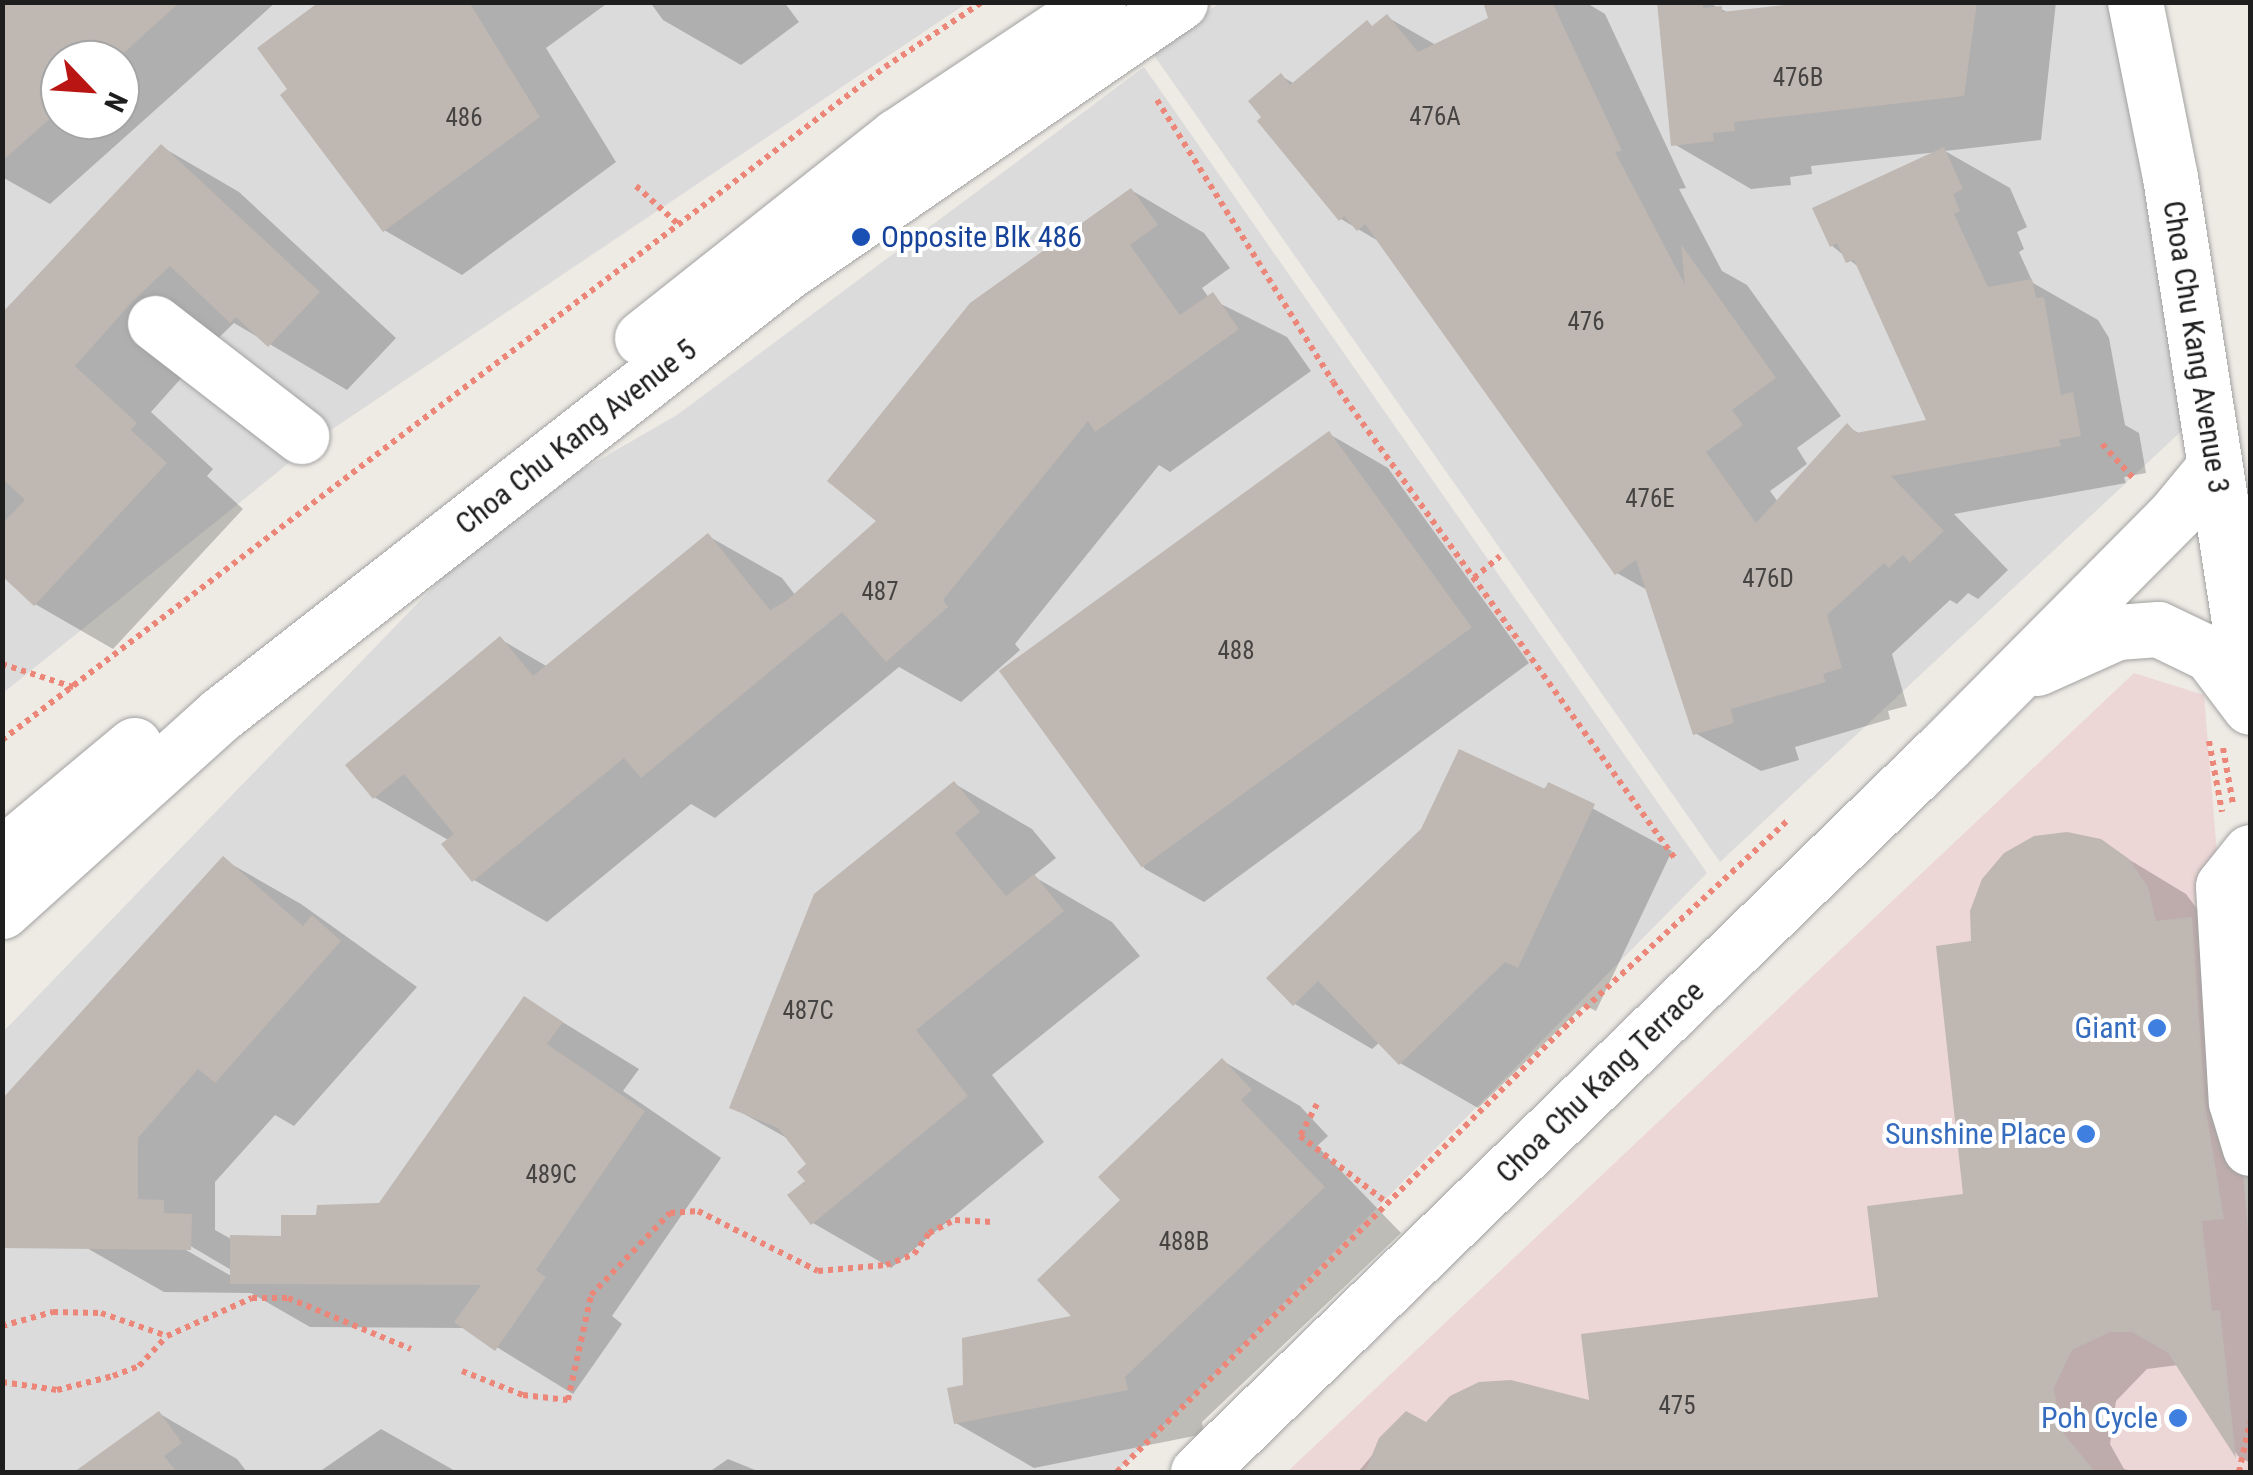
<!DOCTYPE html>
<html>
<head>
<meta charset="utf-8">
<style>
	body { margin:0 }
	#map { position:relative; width:2253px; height:1475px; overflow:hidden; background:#eeebe5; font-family:"Roboto Condensed",sans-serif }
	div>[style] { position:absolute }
	.residential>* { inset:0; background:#dcdbdb }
	.commercial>* { inset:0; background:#edd7d6 }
	.shadow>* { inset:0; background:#0003 }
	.building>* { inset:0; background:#beb7b2; transform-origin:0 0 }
	.path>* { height:6px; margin-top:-3px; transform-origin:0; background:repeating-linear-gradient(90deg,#ec8678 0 5px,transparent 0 10px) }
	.roads { filter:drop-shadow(0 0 2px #a2a2a2) drop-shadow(0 0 2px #a2a2a2) }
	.minor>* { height:55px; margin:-27.5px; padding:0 27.5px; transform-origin:27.5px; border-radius:27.5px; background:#fff }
	.dots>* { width:28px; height:28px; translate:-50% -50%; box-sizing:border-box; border:5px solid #fff; border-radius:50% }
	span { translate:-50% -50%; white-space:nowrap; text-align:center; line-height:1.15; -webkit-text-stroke:8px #fff; paint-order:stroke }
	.number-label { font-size:25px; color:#464443 }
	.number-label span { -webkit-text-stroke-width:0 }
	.transit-label { font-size:30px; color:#164399 }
	.left { translate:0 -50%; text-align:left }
	.street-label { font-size:30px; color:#1e1e1e }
	.shop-label { font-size:30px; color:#366cbe }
	.right { translate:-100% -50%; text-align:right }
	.frame { position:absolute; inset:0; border:5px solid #1e1e1e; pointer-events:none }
	.north { position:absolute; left:40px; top:40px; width:100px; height:100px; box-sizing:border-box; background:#fff; border:2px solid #a5a5a5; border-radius:50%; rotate:115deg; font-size:28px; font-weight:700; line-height:40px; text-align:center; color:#1e1e1e }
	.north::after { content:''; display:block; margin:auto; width:35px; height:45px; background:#b91613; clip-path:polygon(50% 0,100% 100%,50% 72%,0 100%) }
</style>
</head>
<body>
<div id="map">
	<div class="residential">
		<i style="clip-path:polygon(1221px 2px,2121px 3px,2203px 411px,1720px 862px,1151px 51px)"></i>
		<i style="clip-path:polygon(evenodd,3px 3px,967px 3px,325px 434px,3px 693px,3px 3px,60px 60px,120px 60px,120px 120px,60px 120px,60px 60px)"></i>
		<i style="clip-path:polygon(1144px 67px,1707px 873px,1117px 1472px,3px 1472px,2px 1033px,502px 516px,677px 415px)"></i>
	</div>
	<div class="commercial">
		<i style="clip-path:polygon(2134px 673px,2204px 695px,2250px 1256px,2250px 1472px,1287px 1472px)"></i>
	</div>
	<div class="shadow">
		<i style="clip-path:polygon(evenodd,2px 2px,276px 2px,50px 204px,2px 177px,2px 2px,60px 60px,120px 60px,120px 120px,60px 120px,60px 60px)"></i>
		<i style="clip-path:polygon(324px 2px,609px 2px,546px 48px,616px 162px,462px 275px,384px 230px,291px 90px)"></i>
		<i style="clip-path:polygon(650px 2px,784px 2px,799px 22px,741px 65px,663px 20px)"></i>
		<i style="clip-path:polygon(1505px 2px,1585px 2px,1605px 14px,1686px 188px,1679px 189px,1722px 271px,1747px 285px,1841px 416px,1797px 448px,1807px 464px,1770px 491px,1778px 502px,1848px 427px,1862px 435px,1930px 422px,1861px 269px,1831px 245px,1938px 152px,1811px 166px,1812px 174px,1790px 177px,1791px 185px,1751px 189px,1674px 144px,1674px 2px,1707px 2px,1731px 14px,1825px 2px,2056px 2px,2041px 140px,1945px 151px,2010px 188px,2027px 227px,2017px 232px,2024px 249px,2019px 252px,2033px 283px,2098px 320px,2109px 338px,2125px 425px,2139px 433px,2146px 473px,2124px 477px,2126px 483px,1954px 514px,2008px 570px,1978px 599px,1968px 593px,1957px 604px,1950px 600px,1892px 654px,1907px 706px,1888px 711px,1890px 719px,1795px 747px,1799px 760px,1761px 771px,1695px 733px,1649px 591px,1617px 573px,1380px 242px,1341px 219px,1281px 76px,1295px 84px,1387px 17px,1436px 45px,1491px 19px)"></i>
		<i style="clip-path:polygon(162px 147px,239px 192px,396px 338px,347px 390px,234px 323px,209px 347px,151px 412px,213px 469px,207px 476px,243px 509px,113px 649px,35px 604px,2px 575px,2px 317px)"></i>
		<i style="clip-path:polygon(1131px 190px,1204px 233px,1230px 268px,1202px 288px,1209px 298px,1287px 337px,1311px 371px,1170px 472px,1159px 465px,1015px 644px,1020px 650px,961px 702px,899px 667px,715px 818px,691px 804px,547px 922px,474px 880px,450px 841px,374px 797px,500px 639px,548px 667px,708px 536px,782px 578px,796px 596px,880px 521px)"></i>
		<i style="clip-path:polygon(1329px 434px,1388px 468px,1529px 663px,1204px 902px,1145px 869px,1004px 674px)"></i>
		<i style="clip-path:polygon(955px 784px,1032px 829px,1056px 858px,1033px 876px,1112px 922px,1140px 956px,992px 1075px,1044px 1142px,891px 1268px,813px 1223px,791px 1196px,808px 1182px,810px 1164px,792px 1141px,732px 1107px)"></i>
		<i style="clip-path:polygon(1549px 785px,1672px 851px,1596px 1011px,1584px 1005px,1478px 1108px,1400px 1063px,1380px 1042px,1372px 1049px,1295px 1004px,1270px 978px)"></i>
		<i style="clip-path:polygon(2100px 842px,2186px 894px,2250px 980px,2250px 1463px,2238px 1456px,2178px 1365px,2147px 1369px,2116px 1401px,2110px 1444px,2124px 1469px,2136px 1472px,1358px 1472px,1407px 1414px,1426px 1425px,1592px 1404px,1880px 1299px,1965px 1196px,1974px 943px)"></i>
		<i style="clip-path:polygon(evenodd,224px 860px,301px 904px,417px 987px,294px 1126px,275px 1115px,215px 1182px,215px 1230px,233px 1240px,283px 1238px,318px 1217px,380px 1206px,525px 999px,639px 1069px,623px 1091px,721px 1158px,612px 1316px,622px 1324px,573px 1394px,466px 1328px,310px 1327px,251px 1293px,164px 1292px,85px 1247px,224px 860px,182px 1241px,233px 1271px,233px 1277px,179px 1246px,182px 1241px)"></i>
		<i style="clip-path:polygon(1223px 1061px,1300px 1106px,1328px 1136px,1317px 1146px,1401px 1233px,1202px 1422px,1204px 1434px,1034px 1468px,956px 1423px,966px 1387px,1076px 1318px,1124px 1200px)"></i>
		<i style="clip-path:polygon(160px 1414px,237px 1459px,247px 1472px,79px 1472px)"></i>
		<i style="clip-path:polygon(381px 1429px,457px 1472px,319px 1472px)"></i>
		<i style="clip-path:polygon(728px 1459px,760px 1472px,709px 1472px)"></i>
	</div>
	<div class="building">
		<i style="clip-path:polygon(2px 2px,180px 2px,116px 60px,60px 60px,60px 110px,2px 161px)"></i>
		<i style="clip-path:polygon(319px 2px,469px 2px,540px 117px,383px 232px,280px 95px,287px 89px,257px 48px)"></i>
		<i style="clip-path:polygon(1483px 2px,1552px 2px,1622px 151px,1615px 152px,1685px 285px,1681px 244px,1776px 378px,1732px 410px,1743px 425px,1706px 452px,1756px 523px,1847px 423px,1856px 433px,1926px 420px,1854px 260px,1846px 263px,1837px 243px,1830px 247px,1812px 208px,1944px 147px,1963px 189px,1953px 194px,1960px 211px,1954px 214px,1988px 287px,2032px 279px,2036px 298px,2044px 297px,2061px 395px,2073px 392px,2081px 436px,2059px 440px,2061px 446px,1891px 476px,1944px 531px,1910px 563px,1903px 555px,1889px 568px,1884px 563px,1827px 615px,1842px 668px,1823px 674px,1826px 682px,1731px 709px,1734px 723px,1693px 735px,1636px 560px,1615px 575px,1365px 224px,1357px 231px,1344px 216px,1339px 221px,1257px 121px,1261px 117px,1248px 101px,1281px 73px,1290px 85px,1367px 20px,1372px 26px,1387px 14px,1418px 52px,1488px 18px)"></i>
		<i style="clip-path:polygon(1657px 2px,1703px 2px,1703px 8px,1722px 6px,1722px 12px,1811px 2px,1977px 2px,1964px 96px,1734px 122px,1735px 131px,1713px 133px,1714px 141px,1671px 146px)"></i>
		<i style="clip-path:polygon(161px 144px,320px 292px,268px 347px,236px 317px,230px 323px,170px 266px,131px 303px,75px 366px,137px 423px,131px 430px,167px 463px,34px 606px,2px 576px,2px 524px,25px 500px,2px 478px,2px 313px)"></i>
		<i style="clip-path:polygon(1131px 188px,1158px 225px,1130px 245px,1180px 315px,1213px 292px,1239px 329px,1095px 432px,1088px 421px,943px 600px,948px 607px,886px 662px,842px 612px,641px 778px,624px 758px,472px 882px,441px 844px,454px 834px,404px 774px,373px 799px,345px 765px,500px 636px,533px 676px,708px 533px,770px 610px,786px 601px,876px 521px,827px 481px,970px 303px)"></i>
		<i style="left:1329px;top:431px;width:243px;height:408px;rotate:54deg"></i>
		<i style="clip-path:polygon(1459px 749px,1545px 789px,1548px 782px,1595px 804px,1518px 968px,1505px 962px,1399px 1065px,1318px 981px,1293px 1006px,1266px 978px,1421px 829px)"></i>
		<i style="clip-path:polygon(954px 781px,980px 812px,955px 833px,979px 863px,1006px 896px,1034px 874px,1064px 911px,916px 1030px,968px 1096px,811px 1225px,787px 1195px,805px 1181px,797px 1172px,806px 1164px,778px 1128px,729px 1108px,814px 894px)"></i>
		<i style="clip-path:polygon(2067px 832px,2101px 839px,2129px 859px,2148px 887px,2156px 921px,2192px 917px,2205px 1104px,2224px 1219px,2202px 1221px,2212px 1311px,2220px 1310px,2236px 1458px,2168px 1353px,2132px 1332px,2110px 1332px,2072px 1350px,2054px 1388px,2061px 1430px,2095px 1472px,1365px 1472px,1379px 1438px,1406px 1411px,1426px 1422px,1450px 1396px,1479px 1382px,1511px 1380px,1589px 1400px,1581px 1334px,1878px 1297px,1867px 1206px,1963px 1194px,1936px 946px,1971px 941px,1970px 911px,1982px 879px,2004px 853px,2034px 836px)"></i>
		<i style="clip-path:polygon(223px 856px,303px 926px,312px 915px,341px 941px,215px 1083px,198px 1069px,138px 1138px,138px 1199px,164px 1200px,164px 1213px,192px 1214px,191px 1250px,2px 1248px,2px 1099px)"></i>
		<i style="clip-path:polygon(524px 996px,563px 1022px,547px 1044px,645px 1111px,536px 1270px,546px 1277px,495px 1351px,454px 1322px,481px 1285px,230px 1284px,230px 1235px,281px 1236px,281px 1215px,316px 1215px,317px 1205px,379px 1203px)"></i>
		<i style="clip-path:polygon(1222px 1058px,1252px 1090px,1241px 1100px,1325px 1187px,1125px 1377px,1128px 1390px,954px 1424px,947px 1388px,963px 1385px,962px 1338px,1071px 1316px,1037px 1280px,1120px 1200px,1098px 1177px)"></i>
		<i style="clip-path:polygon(159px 1411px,182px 1443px,164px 1456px,177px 1472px,74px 1472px)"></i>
	</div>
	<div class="path">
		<i style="left:1157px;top:100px;width:332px;rotate:58deg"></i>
		<i style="left:1333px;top:382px;width:588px;rotate:54.34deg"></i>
		<i style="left:636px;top:186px;width:57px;rotate:42.1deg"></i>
		<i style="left:2102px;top:444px;width:49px;rotate:47.5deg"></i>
		<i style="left:1474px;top:578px;width:34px;rotate:-40deg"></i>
		<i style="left:2px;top:664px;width:75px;rotate:17.9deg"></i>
		<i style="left:2px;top:740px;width:1110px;rotate:-37.31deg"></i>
		<i style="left:885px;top:67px;width:117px;rotate:-33.8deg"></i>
		<i style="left:2209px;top:741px;width:72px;rotate:79.6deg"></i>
		<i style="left:2223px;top:748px;width:57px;rotate:79.9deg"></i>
		<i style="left:1317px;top:1104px;width:36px;rotate:118deg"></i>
		<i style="left:1300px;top:1136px;width:108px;rotate:37.5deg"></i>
		<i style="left:2px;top:1326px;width:53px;rotate:-15.4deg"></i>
		<i style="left:53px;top:1312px;width:48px;rotate:1.2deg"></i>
		<i style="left:101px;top:1313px;width:70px;rotate:19.2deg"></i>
		<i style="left:167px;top:1336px;width:93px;rotate:-24.1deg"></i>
		<i style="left:252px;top:1298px;width:36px"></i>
		<i style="left:288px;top:1298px;width:133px;rotate:22.5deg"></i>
		<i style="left:462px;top:1371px;width:66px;rotate:21.5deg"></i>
		<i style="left:523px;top:1395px;width:45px;rotate:6.3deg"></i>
		<i style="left:568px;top:1400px;width:107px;rotate:-77.6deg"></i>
		<i style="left:591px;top:1295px;width:114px;rotate:-46.1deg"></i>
		<i style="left:670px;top:1213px;width:28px;rotate:-4deg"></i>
		<i style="left:698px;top:1211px;width:134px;rotate:26.6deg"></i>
		<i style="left:818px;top:1271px;width:68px;rotate:-5deg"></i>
		<i style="left:886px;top:1265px;width:30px;rotate:-21deg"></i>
		<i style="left:914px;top:1254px;width:26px;rotate:-54deg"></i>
		<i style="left:929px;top:1233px;width:29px;rotate:-27deg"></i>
		<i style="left:955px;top:1220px;width:38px;rotate:3deg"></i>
		<i style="left:2px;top:1382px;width:56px;rotate:8.3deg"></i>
		<i style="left:57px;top:1390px;width:58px;rotate:-14deg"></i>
		<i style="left:113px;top:1376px;width:28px;rotate:-21deg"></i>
		<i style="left:139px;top:1366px;width:40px;rotate:-47deg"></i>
		<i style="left:1117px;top:1472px;width:639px;rotate:-44.81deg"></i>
		<i style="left:1570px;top:1022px;width:296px;rotate:-42.8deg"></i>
		<i style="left:2239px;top:1472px;width:51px;rotate:-77.6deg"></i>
	</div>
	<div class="roads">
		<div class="minor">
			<i style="left:2135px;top:2px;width:178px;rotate:78.7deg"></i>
			<i style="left:2170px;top:177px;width:521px;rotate:81.17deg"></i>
			<i style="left:155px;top:323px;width:185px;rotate:37.7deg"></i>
			<i style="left:642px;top:338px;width:325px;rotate:-38.4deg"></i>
			<i style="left:897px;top:136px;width:242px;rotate:-33.7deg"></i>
			<i style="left:2037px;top:668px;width:88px;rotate:-24.2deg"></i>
			<i style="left:2117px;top:632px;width:41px;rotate:-4.2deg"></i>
			<i style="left:2158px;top:629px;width:58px;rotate:25.7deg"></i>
			<i style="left:2210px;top:654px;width:66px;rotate:53deg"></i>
			<i style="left:2250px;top:852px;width:43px;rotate:128.5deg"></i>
			<i style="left:2223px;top:886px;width:216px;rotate:86.6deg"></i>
			<i style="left:2236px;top:1102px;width:48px;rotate:73.1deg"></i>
			<i style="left:2px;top:855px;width:172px;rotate:-39.8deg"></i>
			<i style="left:2px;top:911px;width:295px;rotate:-42deg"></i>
			<i style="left:221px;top:714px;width:718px;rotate:-37.99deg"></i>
			<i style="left:787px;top:272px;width:477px;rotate:-34.5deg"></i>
			<i style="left:1198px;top:1472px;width:1040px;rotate:-44.18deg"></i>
			<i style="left:1944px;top:747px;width:330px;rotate:-45.2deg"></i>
			<i style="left:2176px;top:513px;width:60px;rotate:-50.4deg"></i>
		</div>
	</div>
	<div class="dots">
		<i style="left:861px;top:237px;background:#1a4fb4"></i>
		<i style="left:2157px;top:1028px;background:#3f7fe0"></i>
		<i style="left:2086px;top:1134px;background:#3f7fe0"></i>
		<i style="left:2178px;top:1418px;background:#3f7fe0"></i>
	</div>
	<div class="number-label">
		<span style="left:1798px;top:78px">476B</span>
		<span style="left:1435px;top:117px">476A</span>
		<span style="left:464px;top:118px">486</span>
		<span style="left:1586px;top:322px">476</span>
		<span style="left:1650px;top:499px">476E</span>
		<span style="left:1768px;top:579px">476D</span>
		<span style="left:880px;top:592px">487</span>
		<span style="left:1236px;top:651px">488</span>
		<span style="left:808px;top:1011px">487C</span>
		<span style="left:551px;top:1175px">489C</span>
		<span style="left:1184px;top:1242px">488B</span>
		<span style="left:1677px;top:1406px">475</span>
	</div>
	<div class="transit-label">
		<span class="left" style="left:881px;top:237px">Opposite Blk 486</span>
	</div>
	<div class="street-label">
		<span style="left:2196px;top:347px;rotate:81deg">Choa Chu Kang Avenue 3</span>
		<span style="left:576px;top:437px;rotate:-38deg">Choa Chu Kang Avenue 5</span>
		<span style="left:1600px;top:1082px;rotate:-44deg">Choa Chu Kang Terrace</span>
	</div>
	<div class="shop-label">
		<span class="right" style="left:2137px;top:1028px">Giant</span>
		<span class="right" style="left:2066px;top:1134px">Sunshine Place</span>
		<span class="right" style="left:2158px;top:1418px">Poh Cycle</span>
	</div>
	<div class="frame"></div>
	<div class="north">N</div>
</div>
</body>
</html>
